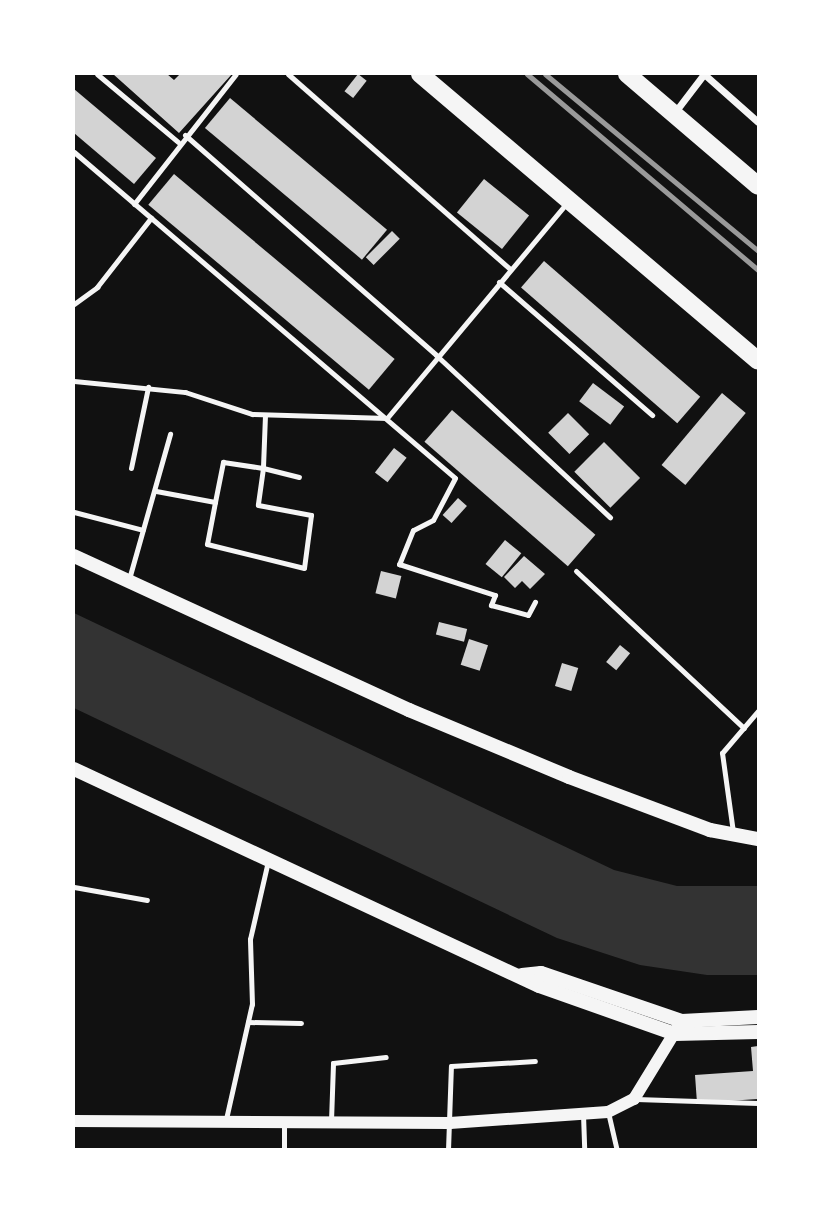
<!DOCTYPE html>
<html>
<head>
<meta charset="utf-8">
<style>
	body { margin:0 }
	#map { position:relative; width:832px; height:1223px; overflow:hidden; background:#111; font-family:Mulish,sans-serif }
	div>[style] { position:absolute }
	.water>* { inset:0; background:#333 }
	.building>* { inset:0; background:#d3d3d3; transform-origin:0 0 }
	.service>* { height:5px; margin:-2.5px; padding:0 2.5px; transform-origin:2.5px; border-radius:2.5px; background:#f5f5f5 }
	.minor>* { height:7px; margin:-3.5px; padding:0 3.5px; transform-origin:3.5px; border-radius:3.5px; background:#f5f5f5 }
	.tertiary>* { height:12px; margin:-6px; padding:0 6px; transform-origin:6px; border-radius:6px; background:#f5f5f5 }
	.secondary>* { height:14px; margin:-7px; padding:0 7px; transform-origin:7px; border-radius:7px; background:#f5f5f5 }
	.primary>* { height:18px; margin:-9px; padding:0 9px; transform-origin:9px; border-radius:9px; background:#f5f5f5 }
	.rail>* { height:5px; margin:-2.5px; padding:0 2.5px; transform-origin:2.5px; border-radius:2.5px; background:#9a9a9a }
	span { translate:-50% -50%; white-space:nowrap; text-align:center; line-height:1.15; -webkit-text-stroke:7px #fff; paint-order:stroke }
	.frame { position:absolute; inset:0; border:75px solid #fff; pointer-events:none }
</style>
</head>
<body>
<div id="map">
	<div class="water">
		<i style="clip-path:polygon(74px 613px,614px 870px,677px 886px,758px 886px,758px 975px,707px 975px,640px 965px,557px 938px,74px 708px)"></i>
	</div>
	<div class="building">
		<i style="clip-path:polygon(113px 74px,167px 74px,174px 80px,180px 74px,232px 74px,179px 133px)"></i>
		<i style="left:358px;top:74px;width:11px;height:22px;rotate:38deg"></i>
		<i style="clip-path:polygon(74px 89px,156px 158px,134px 184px,74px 133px)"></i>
		<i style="left:230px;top:98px;width:205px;height:39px;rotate:40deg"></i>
		<i style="left:174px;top:174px;width:288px;height:40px;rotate:40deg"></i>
		<i style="left:484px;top:179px;width:58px;height:43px;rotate:39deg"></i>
		<i style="left:392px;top:231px;width:11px;height:37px;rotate:45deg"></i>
		<i style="left:544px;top:261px;width:207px;height:35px;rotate:41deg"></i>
		<i style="left:593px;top:383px;width:39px;height:23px;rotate:37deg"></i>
		<i style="left:722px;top:393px;width:31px;height:94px;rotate:40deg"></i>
		<i style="left:452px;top:410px;width:190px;height:42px;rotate:41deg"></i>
		<i style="left:568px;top:413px;width:30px;height:28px;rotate:45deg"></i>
		<i style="left:604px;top:442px;width:51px;height:42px;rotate:45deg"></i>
		<i style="left:394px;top:448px;width:16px;height:31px;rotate:38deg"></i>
		<i style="left:458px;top:498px;width:12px;height:23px;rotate:42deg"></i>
		<i style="left:505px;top:540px;width:21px;height:31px;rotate:39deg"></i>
		<i style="clip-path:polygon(524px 556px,545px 574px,530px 589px,522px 581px,515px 588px,504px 577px)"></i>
		<i style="left:381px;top:571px;width:21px;height:23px;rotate:14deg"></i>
		<i style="left:439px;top:622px;width:29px;height:13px;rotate:14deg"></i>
		<i style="left:469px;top:639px;width:20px;height:27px;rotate:18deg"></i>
		<i style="left:620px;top:645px;width:13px;height:22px;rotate:39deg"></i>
		<i style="left:562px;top:663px;width:17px;height:24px;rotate:17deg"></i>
		<i style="clip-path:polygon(758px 1046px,758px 1099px,697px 1103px,695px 1075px,753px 1071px,751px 1047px)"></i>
	</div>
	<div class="service">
		<i style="left:97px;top:74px;width:106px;rotate:40deg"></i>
		<i style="left:288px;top:74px;width:295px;rotate:41.3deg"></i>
		<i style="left:185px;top:135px;width:334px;rotate:41.2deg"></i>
		<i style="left:436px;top:355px;width:238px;rotate:43deg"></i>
		<i style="left:74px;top:152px;width:501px;rotate:40.55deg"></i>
		<i style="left:455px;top:478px;width:47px;rotate:117.6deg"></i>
		<i style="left:433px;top:520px;width:22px;rotate:153deg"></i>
		<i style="left:413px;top:530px;width:37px;rotate:112deg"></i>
		<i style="left:399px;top:564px;width:101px;rotate:17.9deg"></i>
		<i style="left:495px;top:595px;width:11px;rotate:112deg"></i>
		<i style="left:491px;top:605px;width:38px;rotate:15deg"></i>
		<i style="left:528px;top:615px;width:15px;rotate:-62deg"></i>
		<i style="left:134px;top:204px;width:165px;rotate:-51.9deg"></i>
		<i style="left:499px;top:282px;width:203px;rotate:41deg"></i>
		<i style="left:74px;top:304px;width:29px;rotate:-36deg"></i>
		<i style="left:97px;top:287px;width:88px;rotate:-52deg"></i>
		<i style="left:74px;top:381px;width:112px;rotate:5.7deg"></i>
		<i style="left:185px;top:392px;width:71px;rotate:18.2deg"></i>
		<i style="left:252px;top:414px;width:135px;rotate:1.7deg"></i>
		<i style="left:265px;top:415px;width:53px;rotate:92.2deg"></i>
		<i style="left:263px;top:468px;width:37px;rotate:14deg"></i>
		<i style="left:387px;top:418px;width:280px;rotate:-50.1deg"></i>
		<i style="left:131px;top:468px;width:83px;rotate:-78.1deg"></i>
		<i style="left:156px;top:491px;width:60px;rotate:10.6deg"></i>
		<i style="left:215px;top:502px;width:41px;rotate:-78.7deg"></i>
		<i style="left:223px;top:462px;width:40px;rotate:8.5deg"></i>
		<i style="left:263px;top:468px;width:37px;rotate:98deg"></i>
		<i style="left:258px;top:505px;width:54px;rotate:10.7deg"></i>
		<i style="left:311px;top:515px;width:53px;rotate:97.5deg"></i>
		<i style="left:304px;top:568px;width:100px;rotate:-166.1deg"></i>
		<i style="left:207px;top:544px;width:43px;rotate:-79.2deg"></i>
		<i style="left:74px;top:512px;width:71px;rotate:14.6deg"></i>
		<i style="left:576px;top:571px;width:230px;rotate:43.1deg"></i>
		<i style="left:129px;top:579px;width:151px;rotate:-74.2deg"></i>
		<i style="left:733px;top:832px;width:80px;rotate:-97.9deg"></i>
		<i style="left:722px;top:753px;width:55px;rotate:-49.4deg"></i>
		<i style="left:74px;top:887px;width:74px;rotate:10.1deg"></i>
		<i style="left:248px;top:1022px;width:53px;rotate:1.1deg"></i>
		<i style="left:636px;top:1099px;width:122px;rotate:1.9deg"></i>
		<i style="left:608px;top:1112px;width:39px;rotate:77deg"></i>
		<i style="left:583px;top:1114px;width:36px;rotate:88deg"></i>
		<i style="left:226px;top:1119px;width:118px;rotate:-77.3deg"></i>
		<i style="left:252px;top:1004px;width:65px;rotate:-91.8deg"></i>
		<i style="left:250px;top:939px;width:80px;rotate:-77deg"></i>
		<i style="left:284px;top:1121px;width:29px;rotate:90deg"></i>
		<i style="left:331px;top:1121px;width:58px;rotate:-88deg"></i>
		<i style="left:333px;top:1063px;width:53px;rotate:-6.5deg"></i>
		<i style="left:448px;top:1150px;width:84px;rotate:-88deg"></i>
		<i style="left:451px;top:1066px;width:84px;rotate:-3.4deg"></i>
	</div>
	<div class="minor">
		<i style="left:704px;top:74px;width:72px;rotate:41.6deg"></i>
		<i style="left:675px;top:112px;width:48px;rotate:-52.7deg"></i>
	</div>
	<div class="tertiary">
		<i style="left:74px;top:1121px;width:376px;rotate:0.3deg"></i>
		<i style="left:450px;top:1123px;width:158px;rotate:-4deg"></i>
		<i style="left:608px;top:1112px;width:29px;rotate:-27deg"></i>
		<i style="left:634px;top:1099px;width:84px;rotate:-58.6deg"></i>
	</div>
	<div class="secondary">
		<i style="left:74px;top:556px;width:369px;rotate:24.7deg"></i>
		<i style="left:409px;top:710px;width:173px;rotate:22.7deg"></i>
		<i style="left:569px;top:777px;width:151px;rotate:20.6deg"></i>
		<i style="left:710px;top:830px;width:49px;rotate:10.6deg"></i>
		<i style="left:74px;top:769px;width:513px;rotate:25.02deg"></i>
		<i style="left:539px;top:986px;width:144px;rotate:19.4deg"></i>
		<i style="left:675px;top:1034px;width:83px;rotate:-1.4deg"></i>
		<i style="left:522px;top:975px;width:19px;rotate:-6deg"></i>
		<i style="left:541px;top:973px;width:149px;rotate:18.8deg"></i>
		<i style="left:682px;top:1021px;width:76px;rotate:-3deg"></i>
	</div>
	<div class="primary">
		<i style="left:420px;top:74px;width:443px;rotate:40.3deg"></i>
		<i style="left:627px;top:74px;width:172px;rotate:40.5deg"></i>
	</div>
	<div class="rail">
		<i style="left:527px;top:74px;width:303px;rotate:40.3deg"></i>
		<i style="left:545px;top:74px;width:277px;rotate:39.7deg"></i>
	</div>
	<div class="frame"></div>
</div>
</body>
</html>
